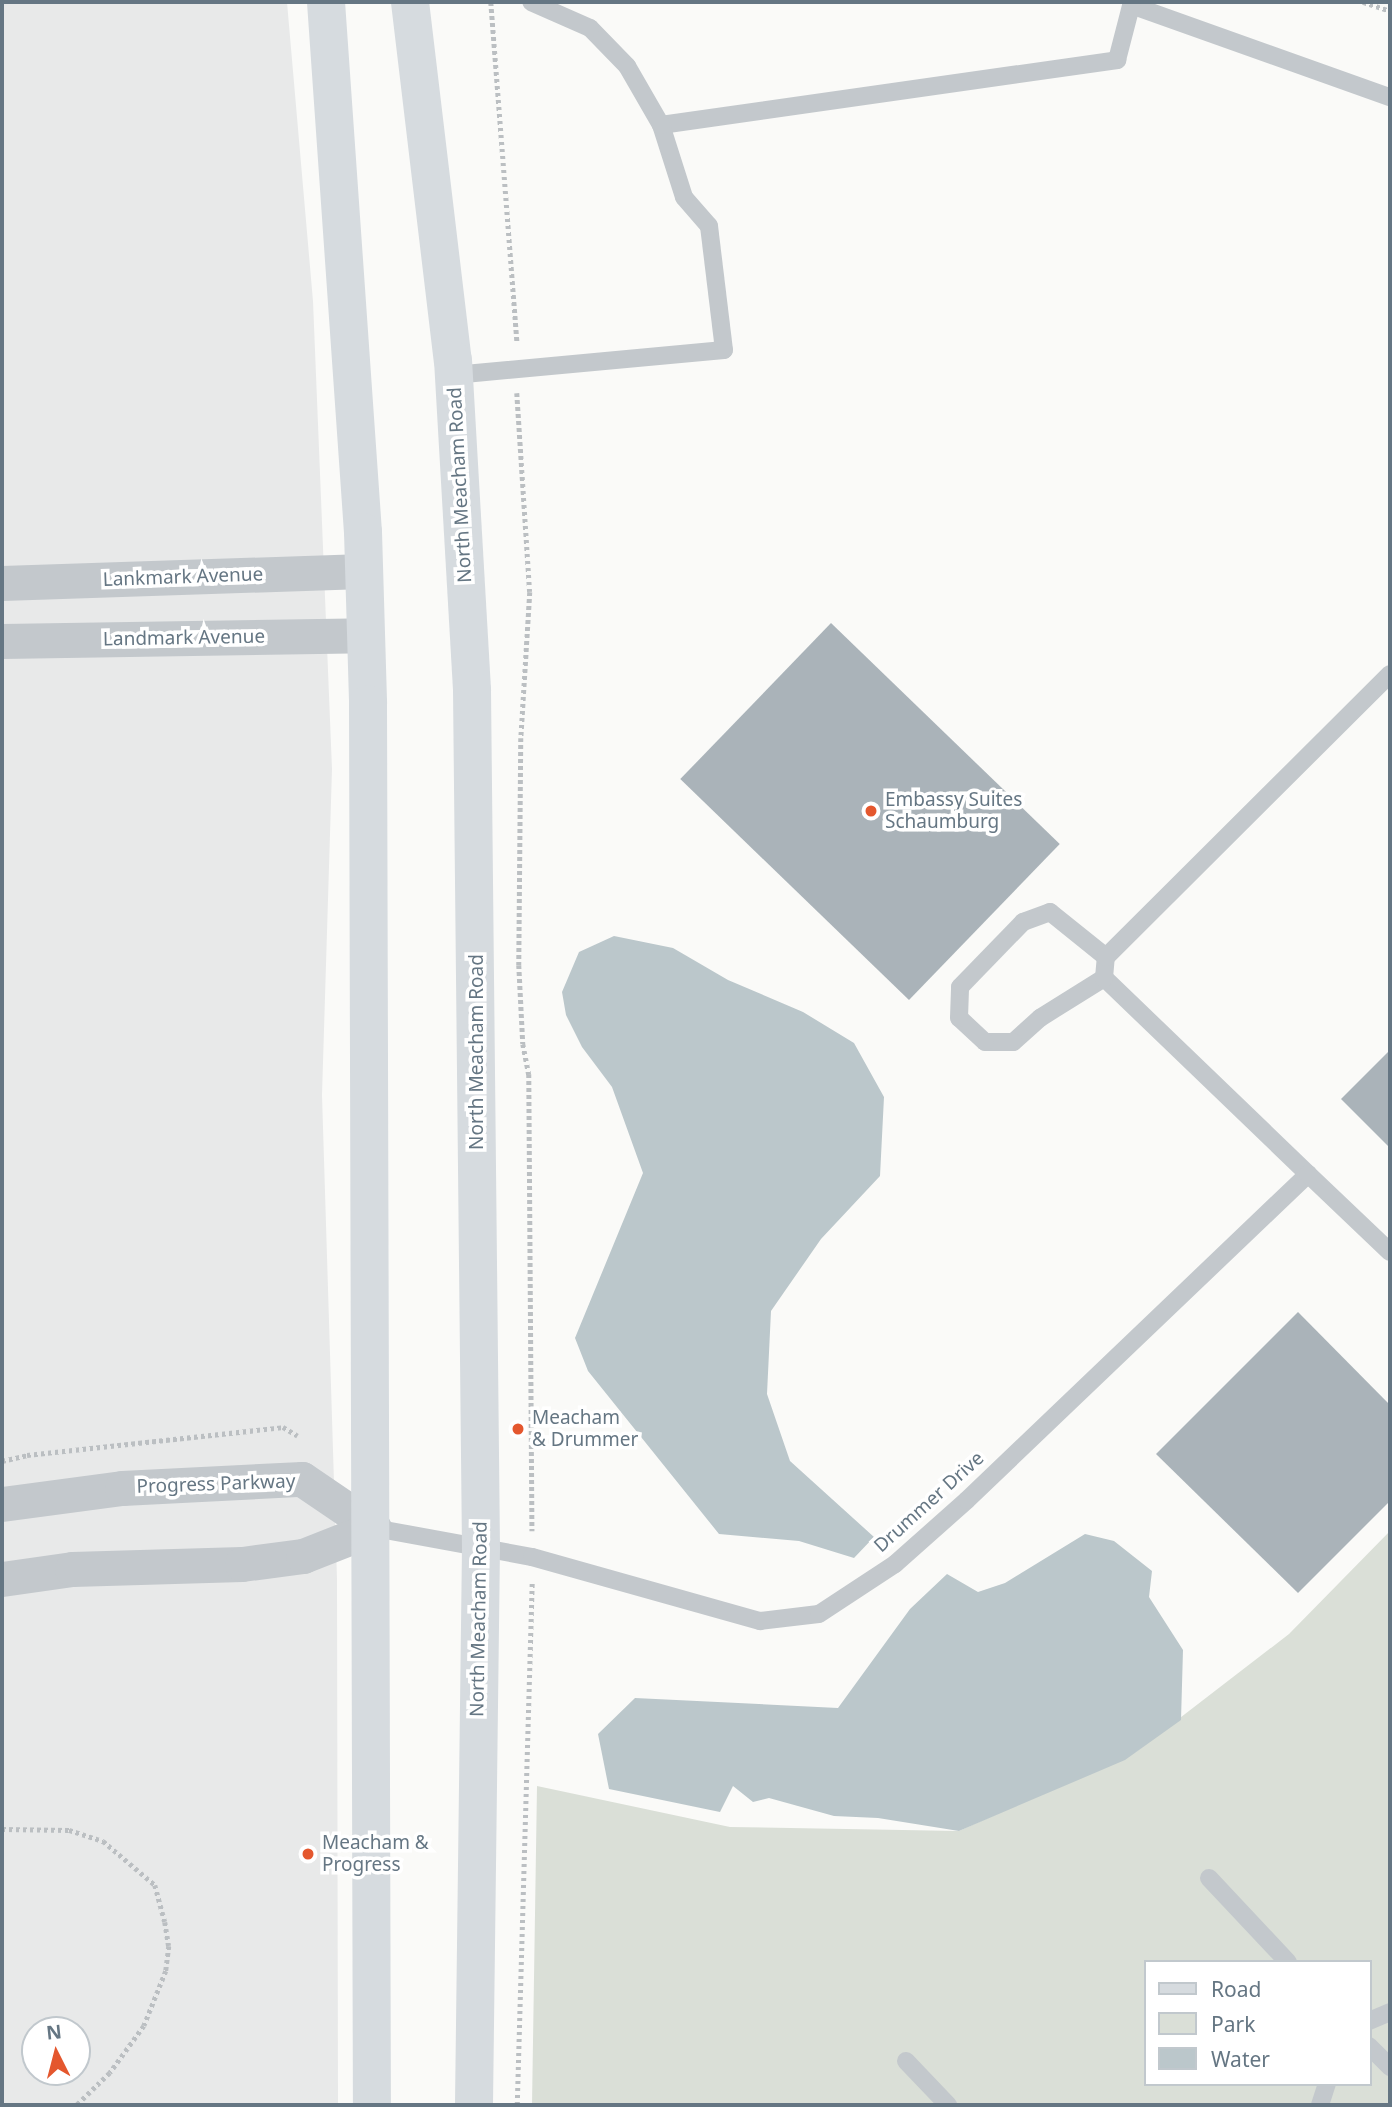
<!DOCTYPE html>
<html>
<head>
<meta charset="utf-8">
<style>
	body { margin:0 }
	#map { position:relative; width:1392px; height:2107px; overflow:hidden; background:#fafaf8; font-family:"Noto Sans",sans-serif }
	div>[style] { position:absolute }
	.built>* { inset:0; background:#e8e9e9 }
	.green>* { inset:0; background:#dadfd7 }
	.water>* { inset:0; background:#bbc7cb }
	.building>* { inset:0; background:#aab3b9; transform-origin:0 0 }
	.path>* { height:4.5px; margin-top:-2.25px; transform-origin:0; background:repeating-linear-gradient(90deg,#bbbfc2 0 3.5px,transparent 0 7px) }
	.service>* { height:18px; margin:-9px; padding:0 9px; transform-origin:9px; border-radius:9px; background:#c3c8cc }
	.minor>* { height:35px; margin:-17.5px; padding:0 17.5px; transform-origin:17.5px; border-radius:17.5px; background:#c3c8cc }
	.secondary>* { height:38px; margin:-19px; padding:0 19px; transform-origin:19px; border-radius:19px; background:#d6dbdf }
	.dots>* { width:19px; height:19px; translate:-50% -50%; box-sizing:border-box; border:4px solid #fff; border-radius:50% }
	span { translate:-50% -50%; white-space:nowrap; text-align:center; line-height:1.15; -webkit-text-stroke:7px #fff; paint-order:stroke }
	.street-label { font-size:19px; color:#657683 }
	.poi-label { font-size:19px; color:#657683 }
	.left { translate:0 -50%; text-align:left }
	.frame { position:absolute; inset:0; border:4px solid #657683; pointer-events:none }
	.legend { position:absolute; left:1144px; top:1960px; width:228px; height:126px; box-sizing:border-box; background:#fff; border:2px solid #c1c8cd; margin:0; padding:9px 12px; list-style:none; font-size:21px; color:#657683 }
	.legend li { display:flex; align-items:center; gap:14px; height:35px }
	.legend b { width:35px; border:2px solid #c1c8cd }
	.north { position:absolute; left:21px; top:2016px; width:70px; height:70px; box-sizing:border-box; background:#fff; border:2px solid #c1c8cd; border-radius:50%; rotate:354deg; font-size:19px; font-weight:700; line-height:28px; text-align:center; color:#657683 }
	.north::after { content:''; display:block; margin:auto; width:24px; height:32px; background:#e4572e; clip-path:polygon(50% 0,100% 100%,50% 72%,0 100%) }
</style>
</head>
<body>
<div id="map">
	<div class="built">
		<i style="clip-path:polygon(evenodd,2px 2px,287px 2px,313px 301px,332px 769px,322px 1095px,337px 1579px,338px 2105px,2px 2105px,2px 2px,35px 2030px,77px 2030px,77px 2072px,35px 2072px,35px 2030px)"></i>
	</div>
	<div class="green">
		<i style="clip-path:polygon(evenodd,1390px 1531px,1390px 2105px,532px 2105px,537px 1786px,730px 1827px,959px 1831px,1137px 1751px,1289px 1634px,1390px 1531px,1145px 1962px,1369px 1962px,1369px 2084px,1145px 2084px,1145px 1962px)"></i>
	</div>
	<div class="water">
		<i style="clip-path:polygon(614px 936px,673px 948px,728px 980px,803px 1012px,854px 1043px,884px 1097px,880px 1176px,821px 1239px,771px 1311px,767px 1394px,790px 1461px,874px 1537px,854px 1558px,799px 1541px,719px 1534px,588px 1371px,575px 1338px,643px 1173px,612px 1087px,582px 1047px,566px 1015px,562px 992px,579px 952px)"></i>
		<i style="clip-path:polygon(1085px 1534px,1114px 1541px,1152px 1571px,1149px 1597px,1183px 1650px,1181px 1720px,1125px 1760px,959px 1831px,878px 1818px,834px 1816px,769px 1798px,753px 1802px,733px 1786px,720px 1812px,609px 1789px,598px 1734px,635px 1698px,838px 1708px,910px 1609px,947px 1574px,978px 1592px,1005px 1583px)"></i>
	</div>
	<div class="building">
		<i style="left:831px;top:623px;width:318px;height:217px;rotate:44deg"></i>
		<i style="clip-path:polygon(1390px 1050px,1390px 1148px,1341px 1099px)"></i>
		<i style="clip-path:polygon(1298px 1312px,1390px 1405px,1390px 1501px,1298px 1593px,1156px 1454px)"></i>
	</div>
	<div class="path">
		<i style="left:491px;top:2px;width:342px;rotate:85.6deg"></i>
		<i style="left:1363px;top:2px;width:28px;rotate:18deg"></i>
		<i style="left:517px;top:393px;width:199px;rotate:86.3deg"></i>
		<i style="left:530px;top:592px;width:146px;rotate:93.5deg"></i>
		<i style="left:521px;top:738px;width:227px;rotate:90.5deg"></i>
		<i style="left:519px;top:965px;width:79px;rotate:87.1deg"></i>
		<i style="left:523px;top:1044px;width:31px;rotate:79deg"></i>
		<i style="left:529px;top:1074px;width:457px;rotate:89.6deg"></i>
		<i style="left:2px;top:1461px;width:26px;rotate:-13deg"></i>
		<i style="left:27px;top:1455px;width:258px;rotate:-6.2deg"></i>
		<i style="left:283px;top:1427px;width:17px;rotate:31deg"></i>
		<i style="left:2px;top:1829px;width:67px;rotate:0.9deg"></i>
		<i style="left:69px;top:1830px;width:36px;rotate:18deg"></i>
		<i style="left:103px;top:1841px;width:68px;rotate:40.2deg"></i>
		<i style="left:155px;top:1885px;width:38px;rotate:75deg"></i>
		<i style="left:165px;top:1922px;width:24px;rotate:81deg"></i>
		<i style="left:169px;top:1946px;width:25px;rotate:97deg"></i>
		<i style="left:166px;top:1971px;width:59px;rotate:111.8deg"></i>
		<i style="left:144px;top:2026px;width:58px;rotate:125.9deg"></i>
		<i style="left:110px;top:2073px;width:46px;rotate:135.9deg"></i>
		<i style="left:517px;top:2105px;width:523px;rotate:-88.36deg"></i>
	</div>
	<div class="service">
		<i style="left:1131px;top:5px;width:275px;rotate:19.6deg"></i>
		<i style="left:661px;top:125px;width:461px;rotate:-8.1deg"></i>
		<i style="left:1117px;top:60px;width:60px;rotate:-75.5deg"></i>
		<i style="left:454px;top:375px;width:271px;rotate:-5.3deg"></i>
		<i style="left:724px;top:350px;width:125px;rotate:-96.9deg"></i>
		<i style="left:709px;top:226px;width:38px;rotate:-131deg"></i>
		<i style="left:684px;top:197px;width:76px;rotate:-107.7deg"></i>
		<i style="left:661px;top:125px;width:68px;rotate:-120deg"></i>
		<i style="left:627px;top:66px;width:53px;rotate:-134.2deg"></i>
		<i style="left:590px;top:28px;width:64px;rotate:-156.2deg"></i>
		<i style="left:1104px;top:978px;width:75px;rotate:148deg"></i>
		<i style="left:1040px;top:1018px;width:36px;rotate:138deg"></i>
		<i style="left:1013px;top:1042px;width:28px;rotate:180deg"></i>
		<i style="left:985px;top:1042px;width:35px;rotate:-137deg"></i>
		<i style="left:959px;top:1018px;width:31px;rotate:-88deg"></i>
		<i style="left:960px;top:987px;width:91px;rotate:-45.9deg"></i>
		<i style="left:1023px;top:922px;width:29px;rotate:-20deg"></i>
		<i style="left:1050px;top:912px;width:72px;rotate:38.8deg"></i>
		<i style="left:1308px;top:1174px;width:283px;rotate:-136.1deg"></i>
		<i style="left:1104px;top:978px;width:21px;rotate:-85deg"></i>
		<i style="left:1106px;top:957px;width:401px;rotate:-44.9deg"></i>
		<i style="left:374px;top:1528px;width:161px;rotate:10.4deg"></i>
		<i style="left:532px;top:1557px;width:237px;rotate:15.7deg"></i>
		<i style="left:760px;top:1621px;width:59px;rotate:-6.8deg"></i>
		<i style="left:819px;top:1614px;width:91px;rotate:-33.3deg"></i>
		<i style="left:895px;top:1564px;width:96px;rotate:-41.6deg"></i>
		<i style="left:967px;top:1500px;width:472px;rotate:-43.7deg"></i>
		<i style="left:1308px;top:1174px;width:113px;rotate:43.6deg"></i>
		<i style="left:1209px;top:1878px;width:115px;rotate:46.8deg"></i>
		<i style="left:1369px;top:2021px;width:23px;rotate:-23deg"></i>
		<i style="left:1369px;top:2046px;width:30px;rotate:45deg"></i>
		<i style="left:906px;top:2061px;width:61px;rotate:46.3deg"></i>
		<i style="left:1320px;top:2105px;width:22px;rotate:-72deg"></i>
	</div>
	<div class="minor">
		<i style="left:2px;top:583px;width:362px;rotate:-1.9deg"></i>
		<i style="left:2px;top:641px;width:364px;rotate:-0.9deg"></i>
		<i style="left:2px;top:1504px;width:121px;rotate:-7.6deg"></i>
		<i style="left:122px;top:1488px;width:180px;rotate:-2.9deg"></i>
		<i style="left:302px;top:1479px;width:87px;rotate:34.2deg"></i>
		<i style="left:2px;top:1579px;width:71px;rotate:-8.1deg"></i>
		<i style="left:72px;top:1569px;width:170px;rotate:-1.7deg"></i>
		<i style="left:242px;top:1564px;width:62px;rotate:-7.5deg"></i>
		<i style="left:303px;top:1556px;width:76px;rotate:-21.5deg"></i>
	</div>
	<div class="secondary">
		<i style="left:326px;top:2px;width:531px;rotate:86.01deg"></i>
		<i style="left:363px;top:532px;width:172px;rotate:88.3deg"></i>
		<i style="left:368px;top:704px;width:1401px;rotate:89.84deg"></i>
		<i style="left:410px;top:2px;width:361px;rotate:83.2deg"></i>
		<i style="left:453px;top:360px;width:331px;rotate:86.7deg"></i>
		<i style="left:472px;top:690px;width:857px;rotate:89.4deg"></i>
		<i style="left:481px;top:1547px;width:558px;rotate:90.72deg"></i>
	</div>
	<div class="dots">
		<i style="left:871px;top:811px;background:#e4572e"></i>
		<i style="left:518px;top:1429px;background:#e4572e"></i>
		<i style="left:308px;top:1854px;background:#e4572e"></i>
	</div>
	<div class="street-label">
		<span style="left:460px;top:485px;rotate:-93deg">North Meacham Road</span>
		<span style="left:183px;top:577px;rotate:-2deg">Lankmark Avenue</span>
		<span style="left:184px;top:638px;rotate:-1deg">Landmark Avenue</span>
		<span style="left:477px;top:1052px;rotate:-90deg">North Meacham Road</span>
		<span style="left:216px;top:1484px;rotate:-2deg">Progress Parkway</span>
		<span style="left:929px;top:1502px;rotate:-42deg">Drummer Drive</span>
		<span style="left:479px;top:1619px;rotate:-89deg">North Meacham Road</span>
	</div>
	<div class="poi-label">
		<span class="left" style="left:885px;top:811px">Embassy Suites<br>Schaumburg</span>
		<span class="left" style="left:532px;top:1429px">Meacham<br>&amp; Drummer</span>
		<span class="left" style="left:322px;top:1854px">Meacham &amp;<br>Progress</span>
	</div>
	<div class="frame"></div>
	<ul class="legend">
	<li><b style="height:9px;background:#d6dbdf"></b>Road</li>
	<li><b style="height:19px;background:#dadfd7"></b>Park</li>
	<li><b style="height:19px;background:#bbc7cb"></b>Water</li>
	</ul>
	<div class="north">N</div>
</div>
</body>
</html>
